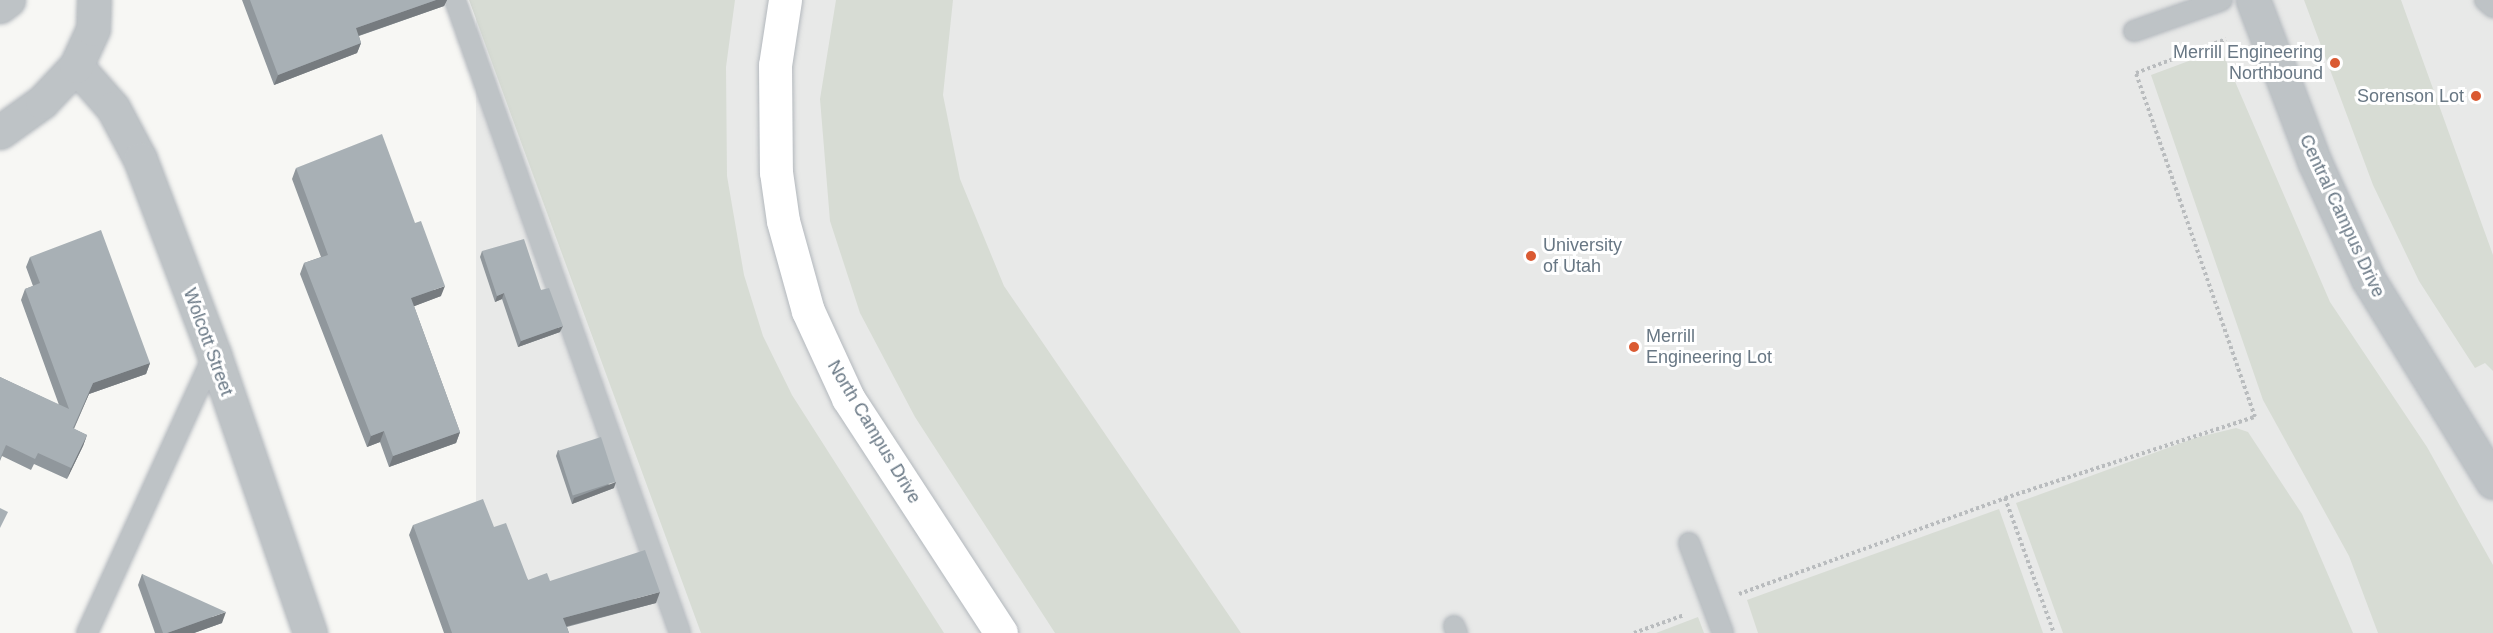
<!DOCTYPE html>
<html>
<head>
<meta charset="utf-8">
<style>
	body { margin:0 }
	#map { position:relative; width:2493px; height:633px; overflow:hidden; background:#f7f7f4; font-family:Helvetica,sans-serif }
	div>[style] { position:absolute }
	.built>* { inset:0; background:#e8e9e8; transform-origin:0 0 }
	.green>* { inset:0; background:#d7dcd4 }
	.path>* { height:4px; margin-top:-2px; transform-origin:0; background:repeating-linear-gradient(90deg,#b9bcbe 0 3px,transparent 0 6px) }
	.roads { filter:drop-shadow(0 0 2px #b3b8bd) drop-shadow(0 0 2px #b3b8bd) }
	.service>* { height:20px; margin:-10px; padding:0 10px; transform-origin:10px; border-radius:10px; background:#bec3c6 }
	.minor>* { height:33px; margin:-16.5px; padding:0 16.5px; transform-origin:16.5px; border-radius:16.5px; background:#bec3c6 }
	.tertiary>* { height:33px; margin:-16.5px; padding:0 16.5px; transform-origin:16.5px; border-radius:16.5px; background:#bec3c6 }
	.secondary>* { height:33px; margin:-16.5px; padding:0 16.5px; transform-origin:16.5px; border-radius:16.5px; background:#fff }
	.wall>* { inset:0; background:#90979c }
	.shaded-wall>* { inset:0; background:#767b7f }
	.building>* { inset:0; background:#a8b0b5; transform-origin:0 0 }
	.dots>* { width:16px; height:16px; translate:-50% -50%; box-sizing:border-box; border:3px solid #fff; border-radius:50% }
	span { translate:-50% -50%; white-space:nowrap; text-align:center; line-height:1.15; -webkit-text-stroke:6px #fff; paint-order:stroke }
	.poi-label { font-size:18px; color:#687784 }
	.right { translate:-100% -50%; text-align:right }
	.left { translate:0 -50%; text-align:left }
	.street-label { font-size:18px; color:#687784 }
</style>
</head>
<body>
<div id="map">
	<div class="built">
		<i style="left:476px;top:0;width:2017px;height:672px"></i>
	</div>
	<div class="green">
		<i style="clip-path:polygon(469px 0,735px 0,726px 67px,727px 176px,744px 275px,763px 336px,792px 395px,944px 633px,701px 633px)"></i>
		<i style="clip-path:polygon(836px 0,953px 0,943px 95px,960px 179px,1004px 286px,1241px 633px,1055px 633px,915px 417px,860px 313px,830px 221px,820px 99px)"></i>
		<i style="clip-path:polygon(2304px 0,2401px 0,2493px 255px,2493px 371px,2485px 363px,2475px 368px,2419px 281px,2373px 185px)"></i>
		<i style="clip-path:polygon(2221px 49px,2330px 302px,2427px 447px,2493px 565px,2493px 633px,2378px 633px,2349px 556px,2263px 400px,2151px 75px)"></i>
		<i style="clip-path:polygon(2236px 428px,2248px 432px,2302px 514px,2353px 633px,2063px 633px,2016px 503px,2195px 438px)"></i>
		<i style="clip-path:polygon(1999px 509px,2043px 633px,1758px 633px,1747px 600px)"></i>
		<i style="clip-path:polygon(1698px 617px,1704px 633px,1656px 633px)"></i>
	</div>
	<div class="path">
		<i style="left:2005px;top:498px;width:144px;rotate:70.1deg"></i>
		<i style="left:1739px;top:594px;width:283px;rotate:-19.8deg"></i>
		<i style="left:2005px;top:498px;width:263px;rotate:-18deg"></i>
		<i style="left:2255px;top:417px;width:364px;rotate:-109.1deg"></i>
		<i style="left:2136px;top:73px;width:96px;rotate:-20.7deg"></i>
		<i style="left:1634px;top:633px;width:53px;rotate:-19.8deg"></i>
	</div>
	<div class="roads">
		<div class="service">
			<i style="left:455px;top:0;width:672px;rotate:70.43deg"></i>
			<i style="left:2485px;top:0;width:11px;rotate:41deg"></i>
			<i style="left:2134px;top:31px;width:93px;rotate:-19.4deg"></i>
			<i style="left:1689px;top:543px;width:96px;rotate:69.3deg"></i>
			<i style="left:1454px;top:626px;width:8px;rotate:67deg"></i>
			<i style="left:87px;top:633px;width:307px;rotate:-65.5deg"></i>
		</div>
		<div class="minor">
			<i style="left:0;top:6px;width:10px;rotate:-37deg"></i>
			<i style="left:76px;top:66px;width:56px;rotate:48.6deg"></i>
			<i style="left:113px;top:108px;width:58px;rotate:62.1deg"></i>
			<i style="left:140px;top:159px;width:209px;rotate:69.2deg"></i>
			<i style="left:214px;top:354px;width:295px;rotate:71deg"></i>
			<i style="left:0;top:132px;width:52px;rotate:-35.5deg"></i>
			<i style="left:42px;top:102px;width:50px;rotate:-46.6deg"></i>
			<i style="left:76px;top:66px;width:41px;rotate:-65.3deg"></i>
			<i style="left:93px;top:29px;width:29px;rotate:-88deg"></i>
		</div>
		<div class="tertiary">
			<i style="left:2253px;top:0;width:174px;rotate:69.2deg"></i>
			<i style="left:2315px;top:163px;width:128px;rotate:65.4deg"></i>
			<i style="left:2368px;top:279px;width:238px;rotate:58.4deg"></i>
		</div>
		<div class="secondary">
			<i style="left:785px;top:0;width:66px;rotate:98.7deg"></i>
			<i style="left:775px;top:65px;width:107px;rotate:89.5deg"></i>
			<i style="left:776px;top:172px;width:49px;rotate:81.9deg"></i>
			<i style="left:783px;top:221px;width:93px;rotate:74.5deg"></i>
			<i style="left:808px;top:311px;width:96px;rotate:65.3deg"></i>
			<i style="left:848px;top:398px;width:280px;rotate:56.9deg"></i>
		</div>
	</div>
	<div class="wall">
		<i style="clip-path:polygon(242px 0,447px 0,444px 6px,359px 36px,361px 43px,357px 53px,274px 85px)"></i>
		<i style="clip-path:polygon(296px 168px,441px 296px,414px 306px,460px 432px,456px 443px,389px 467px,380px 442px,367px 447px,300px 274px,304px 263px,321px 257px,292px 179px)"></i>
		<i style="clip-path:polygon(482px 251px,541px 290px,560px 332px,518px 347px,502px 299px,495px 302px,480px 257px)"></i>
		<i style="clip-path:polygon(30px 257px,150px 363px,146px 374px,89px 394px,74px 429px,87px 435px,83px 446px,67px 479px,34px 464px,31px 470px,2px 456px,0 461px,0 377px,59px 405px,21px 300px,25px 289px,33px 286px,26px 267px)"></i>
		<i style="clip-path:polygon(558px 450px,614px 488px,572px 504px,556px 456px)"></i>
		<i style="clip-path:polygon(413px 525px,494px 527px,528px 580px,550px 581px,656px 603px,567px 627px,569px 633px,444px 633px,409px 535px)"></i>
		<i style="clip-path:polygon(142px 574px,222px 623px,194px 633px,155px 633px,138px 585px)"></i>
	</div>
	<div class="shaded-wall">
		<i style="clip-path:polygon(436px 0,447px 0,444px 6px,352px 38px,356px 28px)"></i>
		<i style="clip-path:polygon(361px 43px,357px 53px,274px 85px,278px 75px)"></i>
		<i style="clip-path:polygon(445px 286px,441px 296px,407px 309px,411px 298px)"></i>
		<i style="clip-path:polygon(504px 293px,502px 299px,495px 302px,497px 296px)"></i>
		<i style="clip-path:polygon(563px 326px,560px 332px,518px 347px,521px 341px)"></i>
		<i style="clip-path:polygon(150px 363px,146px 374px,89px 394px,69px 439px,93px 383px)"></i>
		<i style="clip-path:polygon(384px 431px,380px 442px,367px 447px,371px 436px)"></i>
		<i style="clip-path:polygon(460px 432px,456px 443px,389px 467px,393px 456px)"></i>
		<i style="clip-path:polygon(87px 435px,83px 446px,67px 479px,71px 468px)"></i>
		<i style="clip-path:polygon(616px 482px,614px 488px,572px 504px,574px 498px)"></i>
		<i style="clip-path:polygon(660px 592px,656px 603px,560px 628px,563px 618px)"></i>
		<i style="clip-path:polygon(226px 612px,222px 623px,194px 633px,167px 633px)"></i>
	</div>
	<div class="building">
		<i style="clip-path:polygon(250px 0,436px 0,356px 28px,361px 43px,278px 75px)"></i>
		<i style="clip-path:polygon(382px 134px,415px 223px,421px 221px,445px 286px,411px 298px,460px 432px,393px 456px,384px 431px,371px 436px,304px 263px,328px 255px,296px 168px)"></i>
		<i style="clip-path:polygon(101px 230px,150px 363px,93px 383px,73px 428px,87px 435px,71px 468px,38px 453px,35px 459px,6px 445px,0 459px,0 377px,69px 409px,25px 289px,40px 283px,30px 257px)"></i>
		<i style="clip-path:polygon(524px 239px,541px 290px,549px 288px,563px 326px,521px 341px,504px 293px,497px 296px,482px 251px)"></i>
		<i style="left:601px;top:437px;width:47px;height:45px;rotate:72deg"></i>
		<i style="clip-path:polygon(483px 499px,494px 527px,506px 523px,528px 580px,547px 573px,550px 581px,645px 550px,660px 592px,563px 618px,569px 633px,452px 633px,413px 525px)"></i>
		<i style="clip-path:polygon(0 508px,8px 512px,0 528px)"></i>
		<i style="clip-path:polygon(142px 574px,226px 612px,167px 633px,163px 633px)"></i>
	</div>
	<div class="dots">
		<i style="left:2335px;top:63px;background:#da5a32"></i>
		<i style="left:2476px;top:96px;background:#da5a32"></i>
		<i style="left:1531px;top:256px;background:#da5a32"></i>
		<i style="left:1634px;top:347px;background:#da5a32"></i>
	</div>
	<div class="poi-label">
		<span class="right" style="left:2323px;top:63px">Merrill Engineering<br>Northbound</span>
		<span class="right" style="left:2464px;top:96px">Sorenson Lot</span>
		<span class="left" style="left:1543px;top:256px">University<br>of Utah</span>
		<span class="left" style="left:1646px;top:347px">Merrill<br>Engineering Lot</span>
	</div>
	<div class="street-label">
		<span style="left:2342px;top:216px;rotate:65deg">Central Campus Drive</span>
		<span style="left:208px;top:342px;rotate:70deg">Wolcott Street</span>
		<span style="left:874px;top:432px;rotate:59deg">North Campus Drive</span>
	</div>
</div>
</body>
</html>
